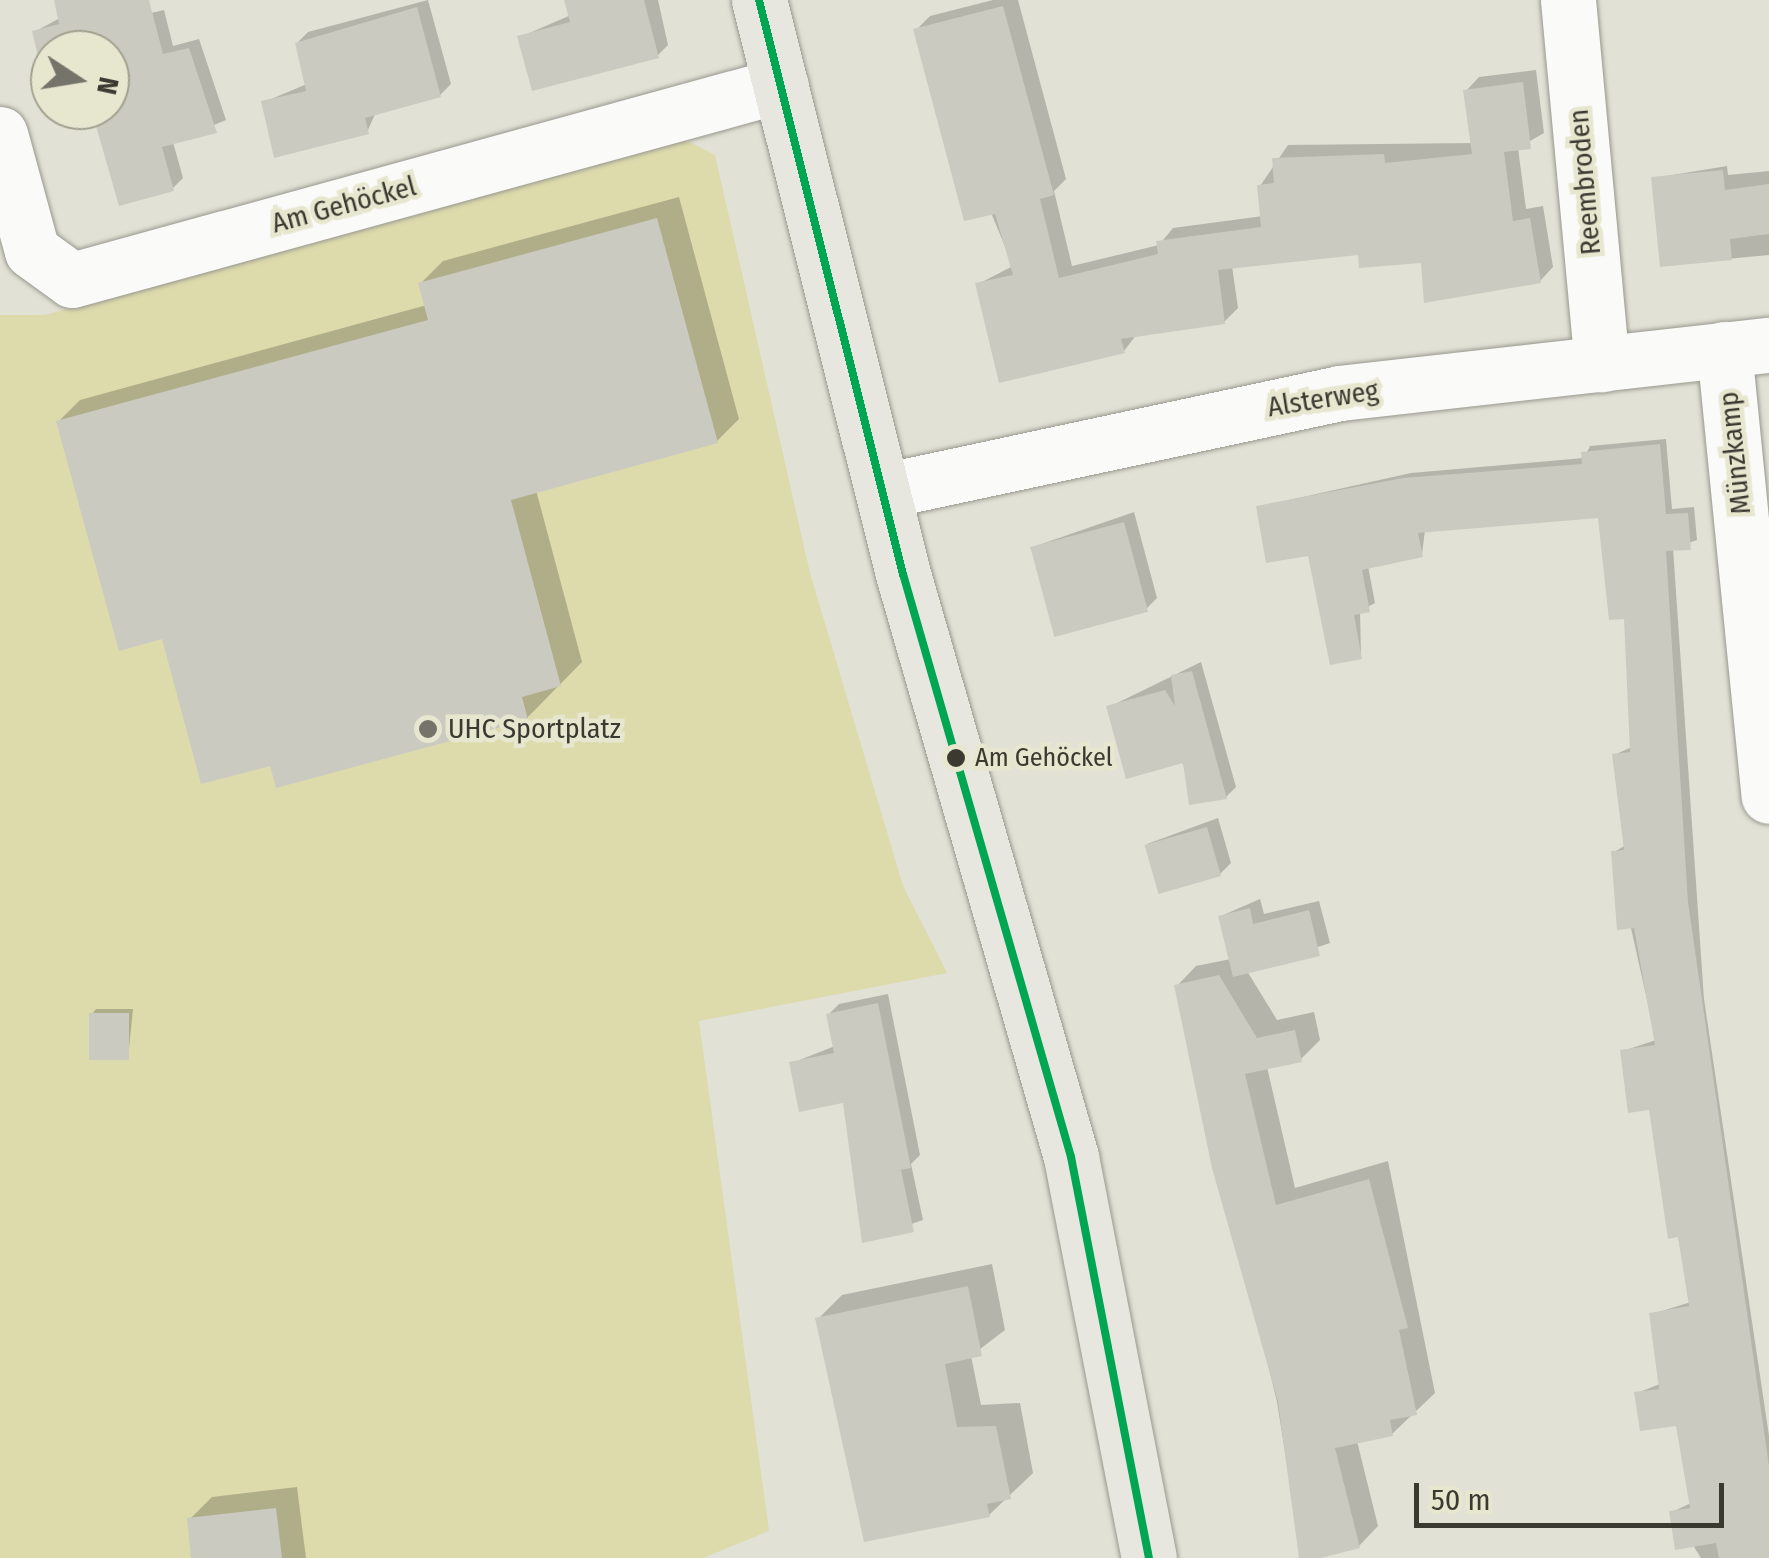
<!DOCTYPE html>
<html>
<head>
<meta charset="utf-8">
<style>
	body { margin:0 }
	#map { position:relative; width:1769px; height:1558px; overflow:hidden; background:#e1e1d5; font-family:"Fira Sans Condensed",sans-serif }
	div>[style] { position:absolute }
	.green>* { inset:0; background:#dddaac }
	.shadow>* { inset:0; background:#0003 }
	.building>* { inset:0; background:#cacac0; transform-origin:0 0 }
	.roads { filter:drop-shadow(0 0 2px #98988f) drop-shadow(0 0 2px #98988f) }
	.minor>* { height:55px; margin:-27.5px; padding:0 27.5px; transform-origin:27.5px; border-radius:27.5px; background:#fafaf9 }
	.major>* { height:55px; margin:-27.5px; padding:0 27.5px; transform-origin:27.5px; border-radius:27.5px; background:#e8e7df }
	.bus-1>* { height:8px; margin:-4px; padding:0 4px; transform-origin:4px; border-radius:4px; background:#00a651 }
	.dots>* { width:28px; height:28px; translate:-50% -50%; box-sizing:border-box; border:5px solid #e7e6cf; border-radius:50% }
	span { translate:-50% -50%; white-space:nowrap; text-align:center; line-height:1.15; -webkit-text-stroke:9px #e7e6cf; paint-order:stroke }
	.bus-label { font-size:26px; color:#3b3a31 }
	.left { translate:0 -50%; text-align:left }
	.street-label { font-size:28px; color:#3b3a31 }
	.poi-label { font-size:28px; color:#3b3a31 }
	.north { position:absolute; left:30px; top:30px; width:100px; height:100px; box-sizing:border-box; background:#e7e6cf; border:2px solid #a2a190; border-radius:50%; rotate:102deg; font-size:28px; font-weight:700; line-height:40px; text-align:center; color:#3b3a31 }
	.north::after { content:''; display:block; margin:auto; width:35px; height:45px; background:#75746a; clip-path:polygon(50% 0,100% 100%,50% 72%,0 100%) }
	.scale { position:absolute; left:1414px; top:1483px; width:310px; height:45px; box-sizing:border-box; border:5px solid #3b3a31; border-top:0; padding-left:12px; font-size:30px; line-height:35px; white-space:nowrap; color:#3b3a31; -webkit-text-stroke:8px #e7e6cf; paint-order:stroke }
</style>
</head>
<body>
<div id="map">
	<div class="green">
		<i style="clip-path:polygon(682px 138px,715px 155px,810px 573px,903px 886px,947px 973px,699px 1021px,769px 1531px,703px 1558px,0 1558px,0 315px,45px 315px)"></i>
	</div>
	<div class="shadow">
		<i style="clip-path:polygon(55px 0,112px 0,118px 21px,164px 10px,173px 46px,199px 39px,226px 120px,173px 142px,183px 178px,173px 188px,94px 110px,110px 110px,110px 50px,50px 50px,49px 91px,34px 32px,60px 18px)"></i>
		<i style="clip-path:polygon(428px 0,451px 84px,440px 95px,376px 112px,367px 132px,264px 102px,307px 84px,297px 43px,308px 32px)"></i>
		<i style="clip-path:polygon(567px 0,658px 0,668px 45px,657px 56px,520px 37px,571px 15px)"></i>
		<i style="clip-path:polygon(993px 0,1018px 0,1066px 179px,1054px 191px,1072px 266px,1159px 245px,1173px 228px,1263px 216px,1260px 186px,1288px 145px,1473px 143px,1466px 91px,1479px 77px,1536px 70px,1544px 133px,1518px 148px,1526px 209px,1543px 206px,1553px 267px,1540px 281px,1360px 253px,1232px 266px,1238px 308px,1224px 322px,1137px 334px,1124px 351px,978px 284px,1013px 266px,916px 30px,930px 16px)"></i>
		<i style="clip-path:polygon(1727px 166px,1728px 175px,1769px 171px,1769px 255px,1663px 265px,1654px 178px)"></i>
		<i style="clip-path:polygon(679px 197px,739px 419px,717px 441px,536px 490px,582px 662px,527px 718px,272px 763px,164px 636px,58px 422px,80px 400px,427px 305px,421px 283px,443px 261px)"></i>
		<i style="clip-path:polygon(1666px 439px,1672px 509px,1694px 507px,1697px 540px,1673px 548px,1704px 999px,1769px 1436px,1769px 1558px,1701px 1558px,1672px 1512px,1691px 1503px,1678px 1423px,1637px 1393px,1660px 1384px,1652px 1314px,1691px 1302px,1652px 1107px,1623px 1051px,1656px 1040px,1614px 852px,1626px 845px,1614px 755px,1632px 747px,1626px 616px,1600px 515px,1425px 530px,1422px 554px,1368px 566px,1375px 603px,1360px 611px,1361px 656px,1310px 553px,1258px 507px,1411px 473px,1584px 458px,1590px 446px)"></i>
		<i style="clip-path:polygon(1134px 512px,1157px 598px,1146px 609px,1033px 547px)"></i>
		<i style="clip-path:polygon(1201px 662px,1236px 787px,1226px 797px,1109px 707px)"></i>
		<i style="clip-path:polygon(1218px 818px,1231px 863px,1220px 874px,1147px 844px)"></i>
		<i style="clip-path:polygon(1260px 899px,1264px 914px,1319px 901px,1330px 943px,1247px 971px,1277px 1020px,1314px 1012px,1320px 1040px,1301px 1059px,1267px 1067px,1295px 1188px,1388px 1161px,1435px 1393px,1392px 1434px,1357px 1441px,1378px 1526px,1359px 1546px,1310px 1558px,1302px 1558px,1277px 1402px,1177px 986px,1196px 966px,1231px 959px,1221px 916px)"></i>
		<i style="clip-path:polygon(888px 994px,920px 1155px,911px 1164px,923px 1220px,864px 1240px,845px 1100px,792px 1063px,835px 1046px,828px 1015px,839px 1004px)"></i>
		<i style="clip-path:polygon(96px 1009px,133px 1009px,128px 1058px,92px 1014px)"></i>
		<i style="clip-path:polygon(992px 1264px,1005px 1330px,971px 1356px,981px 1405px,1020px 1403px,1033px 1473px,989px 1515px,818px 1319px,842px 1295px)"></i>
		<i style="clip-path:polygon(297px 1487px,306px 1558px,194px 1558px,190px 1519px,212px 1497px)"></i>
	</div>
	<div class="building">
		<i style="clip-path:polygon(54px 0,149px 0,163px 54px,189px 48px,217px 133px,162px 147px,174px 191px,119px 206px,92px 112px,82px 110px,110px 110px,110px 50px,50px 50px,47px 94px,32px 31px,59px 24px)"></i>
		<i style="clip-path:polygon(564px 0,644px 0,659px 58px,532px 91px,517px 36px,570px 22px)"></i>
		<i style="clip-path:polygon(1003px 6px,1054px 195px,1040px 199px,1059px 278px,1158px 254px,1156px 241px,1261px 227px,1257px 185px,1274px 183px,1272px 158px,1384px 154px,1385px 163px,1472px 154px,1463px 90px,1523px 82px,1531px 149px,1504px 152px,1513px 221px,1530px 218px,1541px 283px,1424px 303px,1421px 263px,1359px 268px,1358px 255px,1218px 270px,1225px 324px,1121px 339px,1125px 353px,999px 383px,975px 283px,1013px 275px,995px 214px,964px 221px,913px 29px)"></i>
		<i style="clip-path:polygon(417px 7px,441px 97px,365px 118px,369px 134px,274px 158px,261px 101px,306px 91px,295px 43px)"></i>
		<i style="clip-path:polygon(1723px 170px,1725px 190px,1769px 184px,1769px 234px,1730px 239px,1732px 260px,1660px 267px,1651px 177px)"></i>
		<i style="clip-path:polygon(657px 218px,718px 443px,511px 500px,561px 686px,522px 697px,528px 720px,276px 788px,270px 766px,201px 784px,162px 639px,119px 651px,56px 421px,428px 320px,418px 283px)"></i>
		<i style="clip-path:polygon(1660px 444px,1666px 514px,1688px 513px,1691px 550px,1666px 551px,1688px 902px,1769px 1466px,1769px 1558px,1719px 1558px,1716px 1543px,1675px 1550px,1669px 1511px,1690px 1508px,1676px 1426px,1640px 1431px,1634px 1392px,1659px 1389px,1649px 1313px,1689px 1306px,1678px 1237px,1668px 1239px,1649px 1110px,1628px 1113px,1620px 1050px,1655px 1045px,1634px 928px,1617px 930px,1611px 851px,1624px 850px,1612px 754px,1630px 752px,1624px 619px,1609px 620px,1598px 518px,1418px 533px,1423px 557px,1362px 570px,1370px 612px,1354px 615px,1362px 659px,1330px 665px,1308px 556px,1266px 563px,1256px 506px,1403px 478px,1582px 464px,1581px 452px)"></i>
		<i style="left:1124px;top:522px;width:93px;height:97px;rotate:75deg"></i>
		<i style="clip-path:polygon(1192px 671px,1227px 799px,1189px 805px,1183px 763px,1126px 779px,1106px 706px,1165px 690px,1175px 706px,1171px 675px)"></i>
		<i style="left:1207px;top:827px;width:51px;height:65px;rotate:74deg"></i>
		<i style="clip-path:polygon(1250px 908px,1253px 924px,1309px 910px,1320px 956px,1233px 977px,1218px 916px)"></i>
		<i style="clip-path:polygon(1219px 975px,1257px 1038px,1295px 1030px,1302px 1062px,1245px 1074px,1276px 1205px,1369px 1179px,1408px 1328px,1399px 1330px,1417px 1415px,1390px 1420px,1393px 1436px,1335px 1448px,1360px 1548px,1321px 1558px,1299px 1558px,1278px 1402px,1212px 1168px,1174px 985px)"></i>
		<i style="clip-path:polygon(878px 1003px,911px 1168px,901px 1170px,914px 1232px,862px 1243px,843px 1103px,799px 1112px,789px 1062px,834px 1053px,826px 1014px)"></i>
		<i style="left:89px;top:1013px;width:40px;height:47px"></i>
		<i style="clip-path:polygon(968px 1286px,982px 1356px,945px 1364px,957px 1427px,996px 1426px,1011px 1499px,987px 1504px,990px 1517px,864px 1542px,815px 1318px)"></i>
		<i style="clip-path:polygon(276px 1508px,282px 1558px,191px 1558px,187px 1518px)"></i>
	</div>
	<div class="roads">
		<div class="minor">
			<i style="left:1568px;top:0;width:366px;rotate:84.7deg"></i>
			<i style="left:0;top:134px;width:121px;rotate:74.7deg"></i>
			<i style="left:32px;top:251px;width:49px;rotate:35.9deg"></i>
			<i style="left:72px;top:280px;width:735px;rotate:-15.38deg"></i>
			<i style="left:1724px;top:349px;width:449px;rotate:84.3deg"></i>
			<i style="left:883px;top:491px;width:466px;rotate:-12.1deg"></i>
			<i style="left:1339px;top:393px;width:433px;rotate:-6.4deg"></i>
		</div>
		<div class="major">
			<i style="left:759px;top:0;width:592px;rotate:75.92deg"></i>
			<i style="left:903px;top:574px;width:607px;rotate:73.92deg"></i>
			<i style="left:1071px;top:1157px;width:409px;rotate:79deg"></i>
		</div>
	</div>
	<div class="bus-1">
		<i style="left:759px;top:0;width:592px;rotate:75.92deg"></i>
		<i style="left:903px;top:574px;width:607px;rotate:73.92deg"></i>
		<i style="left:1071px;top:1157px;width:409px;rotate:79deg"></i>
	</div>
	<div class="dots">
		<i style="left:428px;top:729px;background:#75746a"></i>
		<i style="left:956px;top:758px;background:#3b3a31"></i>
	</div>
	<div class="bus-label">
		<span class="left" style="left:975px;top:758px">Am Gehöckel</span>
	</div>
	<div class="street-label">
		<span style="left:1585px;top:182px;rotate:-95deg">Reembroden</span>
		<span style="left:344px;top:205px;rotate:-15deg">Am Gehöckel</span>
		<span style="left:1323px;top:399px;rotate:-9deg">Alsterweg</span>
		<span style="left:1735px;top:453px;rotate:-96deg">Münzkamp</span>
	</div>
	<div class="poi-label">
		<span class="left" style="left:448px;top:729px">UHC Sportplatz</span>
	</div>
	<div class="north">N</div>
	<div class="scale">50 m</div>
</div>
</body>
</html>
